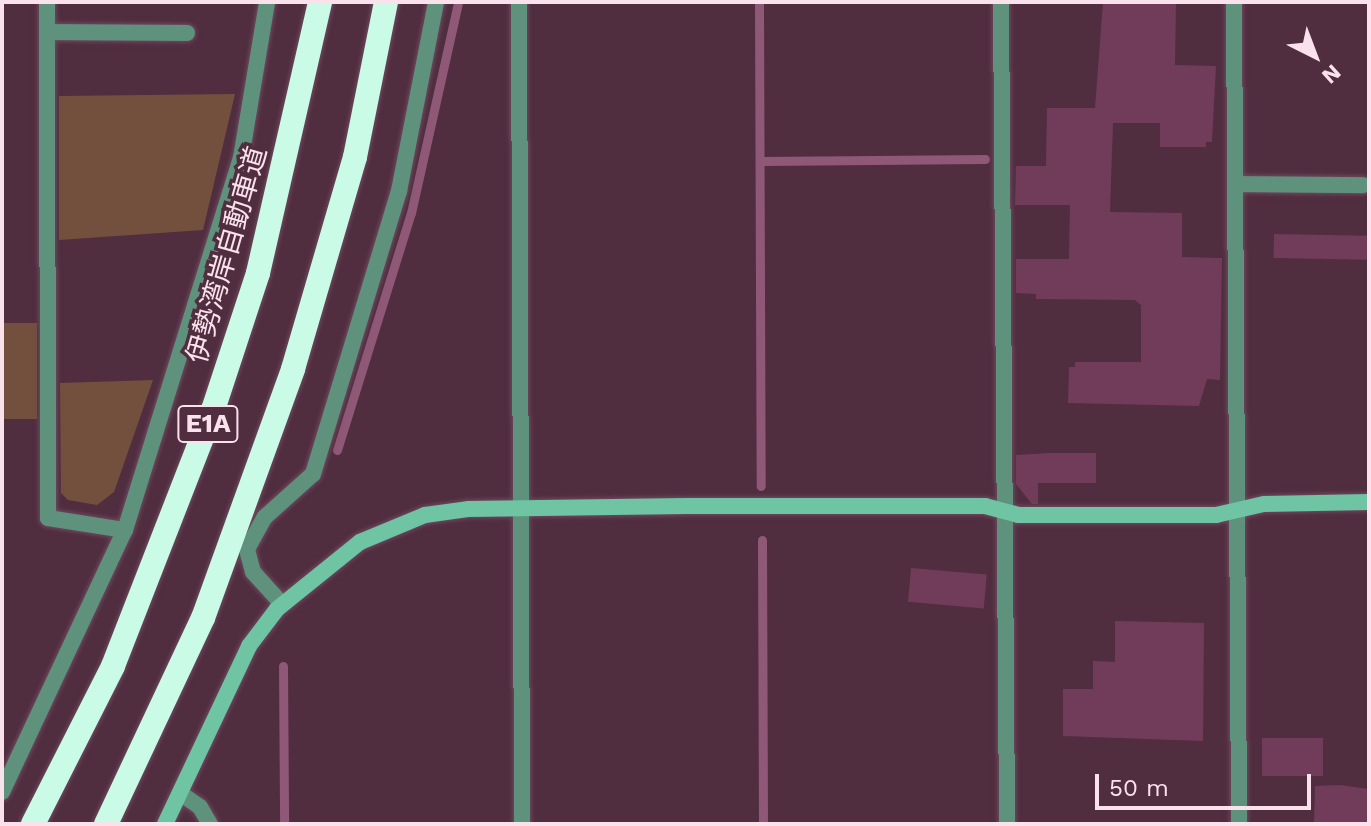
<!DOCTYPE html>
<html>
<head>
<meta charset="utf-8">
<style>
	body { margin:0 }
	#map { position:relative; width:1371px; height:826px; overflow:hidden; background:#512d40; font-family:"Work Sans","Noto Sans JP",sans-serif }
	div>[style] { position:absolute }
	.green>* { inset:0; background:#73503e; transform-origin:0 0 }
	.stream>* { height:9px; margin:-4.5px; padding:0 4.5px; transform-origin:4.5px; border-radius:4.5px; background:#8f5876 }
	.building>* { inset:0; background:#713c59; transform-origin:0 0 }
	.roads { filter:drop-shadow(0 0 2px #6c4a5c) drop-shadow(0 0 2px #6c4a5c) }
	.lane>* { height:16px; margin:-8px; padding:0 8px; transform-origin:8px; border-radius:8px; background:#5f927d }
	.street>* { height:16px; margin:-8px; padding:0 8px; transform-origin:8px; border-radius:8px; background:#5f927d }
	.secondary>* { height:16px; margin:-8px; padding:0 8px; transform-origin:8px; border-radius:8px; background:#6ec4a3 }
	.highway>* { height:24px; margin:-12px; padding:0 12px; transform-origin:12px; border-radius:12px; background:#cafbe6 }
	span { translate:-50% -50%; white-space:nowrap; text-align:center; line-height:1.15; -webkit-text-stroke:7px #512d40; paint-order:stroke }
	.shield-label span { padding:2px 6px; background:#512d40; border:2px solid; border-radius:6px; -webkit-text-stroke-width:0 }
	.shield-label { font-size:26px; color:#fae2ed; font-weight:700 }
	.street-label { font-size:28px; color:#fae2ed }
	.frame { position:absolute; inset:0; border:4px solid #fae2ed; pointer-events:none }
	.north { position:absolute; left:1275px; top:16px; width:80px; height:80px; -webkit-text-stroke:6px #512d40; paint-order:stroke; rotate:138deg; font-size:22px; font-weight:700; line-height:32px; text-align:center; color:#fae2ed }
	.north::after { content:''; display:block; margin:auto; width:28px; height:36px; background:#fae2ed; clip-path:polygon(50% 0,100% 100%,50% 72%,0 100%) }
	.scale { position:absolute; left:1095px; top:774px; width:216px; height:36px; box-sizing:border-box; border:4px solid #fae2ed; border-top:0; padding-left:10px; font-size:24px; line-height:28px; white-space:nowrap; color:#fae2ed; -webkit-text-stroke:6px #512d40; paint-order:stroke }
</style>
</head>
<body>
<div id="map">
	<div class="green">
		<i style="clip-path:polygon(235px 94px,203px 230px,59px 240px,59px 96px)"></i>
		<i style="left:2px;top:323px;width:35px;height:96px"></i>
		<i style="clip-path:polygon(153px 380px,114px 492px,97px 505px,68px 500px,61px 493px,60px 383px)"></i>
	</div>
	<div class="stream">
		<i style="left:759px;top:2px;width:484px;rotate:89.8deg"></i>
		<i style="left:760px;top:161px;width:225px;rotate:-0.5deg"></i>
		<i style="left:337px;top:450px;width:248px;rotate:-72.7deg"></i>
		<i style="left:411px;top:213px;width:216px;rotate:-77.4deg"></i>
		<i style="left:762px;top:540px;width:284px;rotate:89.8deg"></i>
		<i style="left:283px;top:666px;width:158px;rotate:89.6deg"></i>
	</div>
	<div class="building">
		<i style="clip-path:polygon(1103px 2px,1176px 2px,1175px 65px,1216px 66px,1212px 142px,1206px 142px,1206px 147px,1160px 147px,1160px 123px,1113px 123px,1110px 212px,1182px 213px,1182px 257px,1222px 258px,1220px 380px,1207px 379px,1199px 406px,1068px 403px,1069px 367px,1075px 367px,1075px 362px,1141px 362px,1141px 305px,1135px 300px,1036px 299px,1036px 294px,1016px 293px,1016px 259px,1069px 259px,1070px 205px,1015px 205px,1016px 166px,1046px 166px,1047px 108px,1095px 108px)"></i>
		<i style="left:1274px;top:234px;width:95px;height:24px;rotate:1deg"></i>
		<i style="clip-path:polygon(1050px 453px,1096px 453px,1096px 483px,1038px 483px,1038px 504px,1032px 504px,1016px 484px,1016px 455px)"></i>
		<i style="left:911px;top:568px;width:76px;height:34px;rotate:5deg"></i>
		<i style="clip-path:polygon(1115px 621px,1204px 623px,1203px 741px,1063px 736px,1063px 689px,1093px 689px,1093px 661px,1115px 662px)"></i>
		<i style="left:1262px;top:738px;width:61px;height:38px"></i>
		<i style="clip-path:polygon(1340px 785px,1368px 789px,1368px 824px,1314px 824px,1315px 786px)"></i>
	</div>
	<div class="roads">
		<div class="lane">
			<i style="left:47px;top:32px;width:140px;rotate:0.4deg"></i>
			<i style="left:1237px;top:184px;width:126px;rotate:0.5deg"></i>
		</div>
		<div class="street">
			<i style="left:47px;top:2px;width:516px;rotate:89.89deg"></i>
			<i style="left:48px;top:518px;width:78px;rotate:8.9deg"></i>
			<i style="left:519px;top:2px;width:822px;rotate:89.79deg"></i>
			<i style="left:1001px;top:2px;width:822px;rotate:89.58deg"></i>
			<i style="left:1234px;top:2px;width:822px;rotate:89.65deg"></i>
			<i style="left:282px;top:604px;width:43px;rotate:-132.2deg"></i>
			<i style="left:253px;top:572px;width:24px;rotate:-105deg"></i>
			<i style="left:247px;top:549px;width:37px;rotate:-61deg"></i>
			<i style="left:265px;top:517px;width:64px;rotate:-41.9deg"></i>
			<i style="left:313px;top:474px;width:296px;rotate:-73.1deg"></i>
			<i style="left:399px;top:191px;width:193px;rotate:-78.9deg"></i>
			<i style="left:2px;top:792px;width:289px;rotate:-64.9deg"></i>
			<i style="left:125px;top:530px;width:390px;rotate:-72.7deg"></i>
			<i style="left:241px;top:158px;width:158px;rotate:-80.5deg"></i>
			<i style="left:180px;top:793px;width:24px;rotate:35deg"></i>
			<i style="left:200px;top:807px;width:20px;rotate:60deg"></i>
		</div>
		<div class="secondary">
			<i style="left:165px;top:824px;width:197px;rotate:-64.7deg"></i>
			<i style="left:249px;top:646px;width:46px;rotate:-52.9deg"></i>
			<i style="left:277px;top:609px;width:107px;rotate:-38.9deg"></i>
			<i style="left:360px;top:542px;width:70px;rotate:-22.6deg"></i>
			<i style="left:425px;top:515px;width:43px;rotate:-7.9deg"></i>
			<i style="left:468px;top:509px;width:218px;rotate:-0.8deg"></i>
			<i style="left:686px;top:506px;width:299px"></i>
			<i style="left:985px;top:506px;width:34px;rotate:15deg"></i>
			<i style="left:1018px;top:515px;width:198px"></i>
			<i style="left:1216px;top:515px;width:49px;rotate:-12.9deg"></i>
			<i style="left:1264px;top:504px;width:105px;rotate:-1.1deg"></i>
		</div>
		<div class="highway">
			<i style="left:33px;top:824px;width:177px;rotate:-63.1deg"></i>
			<i style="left:113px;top:666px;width:275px;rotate:-68.7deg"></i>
			<i style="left:213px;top:410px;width:144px;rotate:-71.8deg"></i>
			<i style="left:258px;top:273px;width:278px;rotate:-77.1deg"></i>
			<i style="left:106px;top:824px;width:228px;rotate:-64.8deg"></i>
			<i style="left:203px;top:618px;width:265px;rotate:-70.1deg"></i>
			<i style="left:293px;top:369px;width:221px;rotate:-73.7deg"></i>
			<i style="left:355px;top:157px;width:158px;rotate:-78.7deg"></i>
		</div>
	</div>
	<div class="shield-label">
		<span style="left:208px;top:424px">E1A</span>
	</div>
	<div class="street-label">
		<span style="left:227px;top:255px;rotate:-74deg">伊勢湾岸自動車道</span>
	</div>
	<div class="frame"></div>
	<div class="north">N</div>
	<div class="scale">50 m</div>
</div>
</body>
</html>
